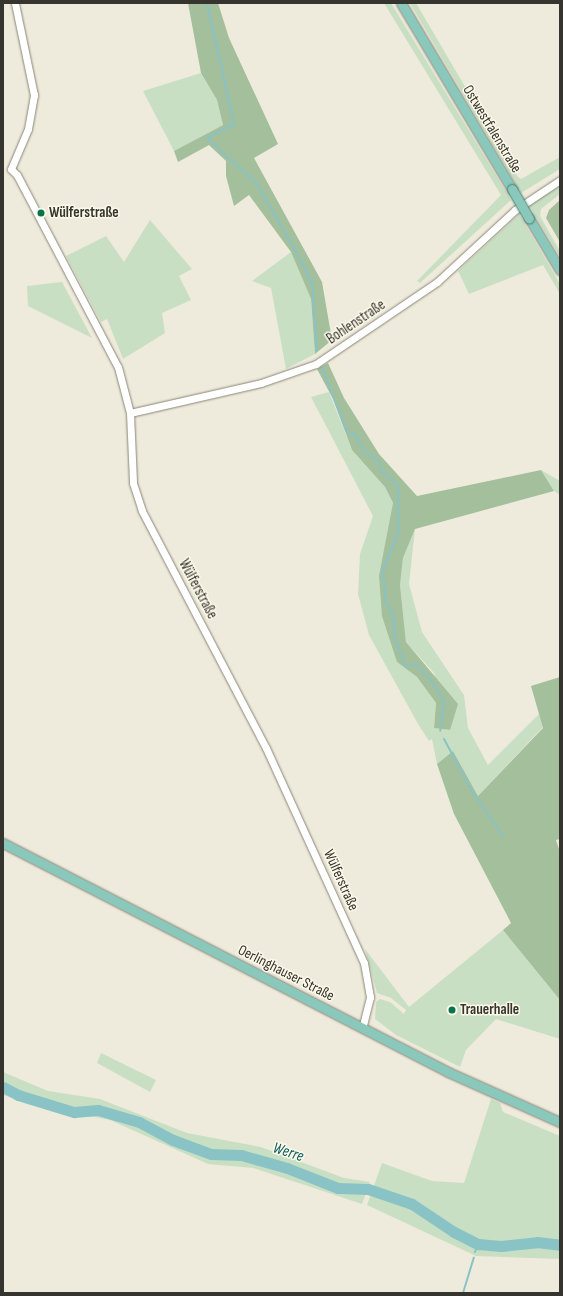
<!DOCTYPE html>
<html>
<head>
<meta charset="utf-8">
<style>
	body { margin:0 }
	#map { position:relative; width:563px; height:1296px; overflow:hidden; background:#efebdc; font-family:"Sofia Sans Condensed",sans-serif }
	div>[style] { position:absolute }
	.green>* { inset:0; background:#c9dfc3 }
	.forest>* { inset:0; background:#a3bf9b }
	.stream>* { height:2px; margin:-1px; padding:0 1px; transform-origin:1px; border-radius:1px; background:#8ac3c5 }
	.river>* { height:11px; margin:-5.5px; padding:0 5.5px; transform-origin:5.5px; border-radius:5.5px; background:#8ac3c5 }
	.roads { filter:drop-shadow(0 0 1px #898678) drop-shadow(0 0 1px #898678) }
	.minor>* { height:7px; margin:-3.5px; padding:0 3.5px; transform-origin:3.5px; border-radius:3.5px; background:#fff }
	.major>* { height:9px; margin:-4.5px; padding:0 4.5px; transform-origin:4.5px; border-radius:4.5px; background:#8bc8bc }
	.bridges { filter:drop-shadow(0 0 1px #3b7c6d) drop-shadow(0 0 1px #3b7c6d) }
	.major-bridge>* { height:9px; margin:-4.5px; padding:0 4.5px; transform-origin:4.5px; border-radius:4.5px; background:#8bc8bc }
	.dots>* { width:11px; height:11px; translate:-50% -50%; box-sizing:border-box; border:2px solid #fcf9e9; border-radius:50% }
	span { translate:-50% -50%; white-space:nowrap; text-align:center; line-height:1.15; -webkit-text-stroke:3px #fcf9e9; paint-order:stroke }
	.street-label { font-size:15px; color:#35342e }
	.poi-label { font-size:15px; color:#35342e; font-weight:700 }
	.left { translate:0 -50%; text-align:left }
	.water-label { font-size:16px; color:#0e6062; font-style:italic }
	.frame { position:absolute; inset:0; border:4px solid #35342e; pointer-events:none }
</style>
</head>
<body>
<div id="map">
	<div class="green">
		<i style="clip-path:polygon(384px 3px,391px 3px,511px 200px,420px 283px,417px 281px,501px 195px)"></i>
		<i style="clip-path:polygon(410px 3px,416px 3px,518px 177px,521px 179px,560px 157px,560px 169px,521px 193px)"></i>
		<i style="clip-path:polygon(201px 73px,217px 100px,223px 125px,174px 151px,143px 91px)"></i>
		<i style="clip-path:polygon(560px 186px,560px 194px,541px 209px,540px 216px,560px 251px,560px 257px,529px 205px)"></i>
		<i style="clip-path:polygon(519px 214px,560px 284px,560px 294px,543px 265px,469px 294px,458px 271px)"></i>
		<i style="clip-path:polygon(150px 220px,192px 269px,179px 276px,191px 300px,162px 313px,165px 333px,123px 359px,107px 319px,101px 322px,66px 256px,106px 236px,124px 262px)"></i>
		<i style="clip-path:polygon(291px 252px,311px 299px,315px 354px,286px 369px,271px 288px,252px 281px)"></i>
		<i style="clip-path:polygon(62px 282px,92px 338px,28px 306px,27px 286px)"></i>
		<i style="clip-path:polygon(329px 392px,352px 450px,385px 487px,393px 503px,390px 531px,397px 662px,417px 677px,436px 703px,434px 728px,450px 730px,434px 673px,406px 642px,400px 585px,403px 558px,415px 529px,409px 584px,422px 632px,464px 695px,468px 728px,488px 765px,539px 714px,543px 727px,478px 796px,453px 751px,437px 764px,432px 739px,429px 741px,418px 724px,369px 635px,358px 594px,360px 554px,373px 516px,311px 397px)"></i>
		<i style="clip-path:polygon(541px 470px,560px 481px,560px 495px,554px 491px)"></i>
		<i style="clip-path:polygon(503px 930px,560px 1000px,560px 1039px,496px 1019px,466px 1050px,460px 1067px,396px 1035px,375px 1019px,376px 1002px,380px 999px,390px 1002px,404px 1014px,406px 1010px,391px 998px,377px 993px,365px 949px,409px 1007px)"></i>
		<i style="clip-path:polygon(101px 1053px,156px 1080px,150px 1092px,97px 1063px)"></i>
		<i style="clip-path:polygon(3px 1072px,48px 1091px,100px 1099px,187px 1133px,261px 1147px,344px 1178px,370px 1182px,362px 1204px,253px 1168px,208px 1164px,110px 1120px,35px 1105px,3px 1095px)"></i>
		<i style="clip-path:polygon(491px 1099px,500px 1103px,503px 1112px,560px 1136px,560px 1259px,476px 1256px,367px 1205px,382px 1163px,432px 1181px,464px 1183px)"></i>
	</div>
	<div class="forest">
		<i style="clip-path:polygon(188px 3px,218px 3px,229px 38px,278px 144px,254px 158px,322px 282px,332px 340px,315px 354px,311px 299px,291px 252px,249px 195px,234px 206px,226px 176px,226px 161px,209px 145px,178px 162px,174px 151px,223px 125px,217px 100px,201px 73px)"></i>
		<i style="clip-path:polygon(560px 200px,560px 242px,546px 218px,549px 210px)"></i>
		<i style="clip-path:polygon(328px 363px,344px 398px,379px 454px,417px 496px,541px 470px,554px 491px,415px 529px,403px 558px,400px 585px,406px 642px,458px 704px,450px 730px,434px 728px,436px 703px,417px 677px,397px 662px,382px 616px,379px 576px,393px 503px,385px 487px,352px 450px,333px 399px,317px 369px)"></i>
		<i style="clip-path:polygon(560px 677px,560px 839px,556px 840px,560px 852px,560px 1000px,503px 930px,511px 923px,454px 814px,437px 764px,453px 751px,478px 796px,543px 728px,531px 686px)"></i>
	</div>
	<div class="stream">
		<i style="left:207px;top:3px;width:124px;rotate:77.4deg"></i>
		<i style="left:234px;top:124px;width:30px;rotate:153deg"></i>
		<i style="left:207px;top:138px;width:68px;rotate:42.6deg"></i>
		<i style="left:257px;top:184px;width:95px;rotate:60.2deg"></i>
		<i style="left:304px;top:266px;width:20px;rotate:66deg"></i>
		<i style="left:312px;top:284px;width:67px;rotate:85.7deg"></i>
		<i style="left:322px;top:368px;width:69px;rotate:68.7deg"></i>
		<i style="left:347px;top:432px;width:7px;rotate:8deg"></i>
		<i style="left:354px;top:433px;width:21px;rotate:61deg"></i>
		<i style="left:364px;top:451px;width:18px;rotate:34deg"></i>
		<i style="left:379px;top:461px;width:10px;rotate:79deg"></i>
		<i style="left:381px;top:471px;width:22px;rotate:39deg"></i>
		<i style="left:398px;top:485px;width:49px;rotate:90deg"></i>
		<i style="left:398px;top:534px;width:38px;rotate:113deg"></i>
		<i style="left:383px;top:569px;width:32px;rotate:86deg"></i>
		<i style="left:385px;top:601px;width:15px;rotate:58deg"></i>
		<i style="left:393px;top:614px;width:24px;rotate:85deg"></i>
		<i style="left:395px;top:638px;width:30px;rotate:70deg"></i>
		<i style="left:405px;top:666px;width:10px;rotate:-11deg"></i>
		<i style="left:415px;top:664px;width:20px;rotate:45deg"></i>
		<i style="left:429px;top:678px;width:27px;rotate:56deg"></i>
		<i style="left:444px;top:700px;width:31px;rotate:97deg"></i>
		<i style="left:444px;top:739px;width:59px;rotate:61.7deg"></i>
		<i style="left:472px;top:791px;width:55px;rotate:55.4deg"></i>
		<i style="left:475px;top:1252px;width:9px;rotate:-69deg"></i>
		<i style="left:463px;top:1293px;width:37px;rotate:-73deg"></i>
	</div>
	<div class="river">
		<i style="left:3px;top:1087px;width:17px;rotate:28deg"></i>
		<i style="left:18px;top:1095px;width:59px;rotate:16.9deg"></i>
		<i style="left:74px;top:1112px;width:24px;rotate:-5deg"></i>
		<i style="left:98px;top:1110px;width:43px;rotate:16.3deg"></i>
		<i style="left:139px;top:1122px;width:38px;rotate:28deg"></i>
		<i style="left:173px;top:1140px;width:40px;rotate:20.2deg"></i>
		<i style="left:211px;top:1154px;width:30px;rotate:2deg"></i>
		<i style="left:241px;top:1155px;width:48px;rotate:15.8deg"></i>
		<i style="left:287px;top:1168px;width:55px;rotate:21.4deg"></i>
		<i style="left:338px;top:1188px;width:30px;rotate:2deg"></i>
		<i style="left:368px;top:1189px;width:46px;rotate:18.8deg"></i>
		<i style="left:412px;top:1204px;width:50px;rotate:33.7deg"></i>
		<i style="left:454px;top:1232px;width:27px;rotate:27deg"></i>
		<i style="left:478px;top:1244px;width:23px;rotate:5deg"></i>
		<i style="left:501px;top:1246px;width:36px;rotate:-6deg"></i>
		<i style="left:537px;top:1242px;width:23px;rotate:7deg"></i>
	</div>
	<div class="roads">
		<div class="minor">
			<i style="left:11px;top:169px;width:8px;rotate:45deg"></i>
			<i style="left:17px;top:175px;width:217px;rotate:62.3deg"></i>
			<i style="left:118px;top:367px;width:48px;rotate:75.4deg"></i>
			<i style="left:130px;top:413px;width:70px;rotate:87.5deg"></i>
			<i style="left:133px;top:483px;width:29px;rotate:72deg"></i>
			<i style="left:142px;top:511px;width:267px;rotate:62.4deg"></i>
			<i style="left:266px;top:748px;width:236px;rotate:65.5deg"></i>
			<i style="left:364px;top:963px;width:35px;rotate:80deg"></i>
			<i style="left:370px;top:997px;width:32px;rotate:104deg"></i>
			<i style="left:11px;top:169px;width:43px;rotate:-67deg"></i>
			<i style="left:28px;top:129px;width:35px;rotate:-80deg"></i>
			<i style="left:34px;top:95px;width:94px;rotate:-101.7deg"></i>
			<i style="left:130px;top:413px;width:134px;rotate:-12.9deg"></i>
			<i style="left:261px;top:383px;width:58px;rotate:-19.1deg"></i>
			<i style="left:316px;top:364px;width:146px;rotate:-34.1deg"></i>
			<i style="left:437px;top:282px;width:106px;rotate:-42.7deg"></i>
			<i style="left:515px;top:210px;width:54px;rotate:-33.7deg"></i>
		</div>
		<div class="major">
			<i style="left:401px;top:3px;width:217px;rotate:59.2deg"></i>
			<i style="left:529px;top:218px;width:61px;rotate:59.2deg"></i>
			<i style="left:3px;top:843px;width:500px;rotate:27.23deg"></i>
			<i style="left:448px;top:1072px;width:123px;rotate:24.1deg"></i>
		</div>
	</div>
	<div class="bridges">
		<div class="major-bridge">
			<i style="left:512px;top:189px;width:34px;rotate:60deg"></i>
		</div>
	</div>
	<div class="dots">
		<i style="left:41px;top:213px;background:#03744f"></i>
		<i style="left:452px;top:1010px;background:#03744f"></i>
	</div>
	<div class="street-label">
		<span style="left:492px;top:129px;rotate:59deg">Ostwestfalenstraße</span>
		<span style="left:356px;top:322px;rotate:-34deg">Bohlenstraße</span>
		<span style="left:198px;top:589px;rotate:62deg">Wülferstraße</span>
		<span style="left:341px;top:880px;rotate:66deg">Wülferstraße</span>
		<span style="left:286px;top:973px;rotate:27deg">Oerlinghauser Straße</span>
	</div>
	<div class="poi-label">
		<span class="left" style="left:49px;top:213px">Wülferstraße</span>
		<span class="left" style="left:460px;top:1010px">Trauerhalle</span>
	</div>
	<div class="water-label">
		<span style="left:288px;top:1153px;rotate:18deg">Werre</span>
	</div>
	<div class="frame"></div>
</div>
</body>
</html>
